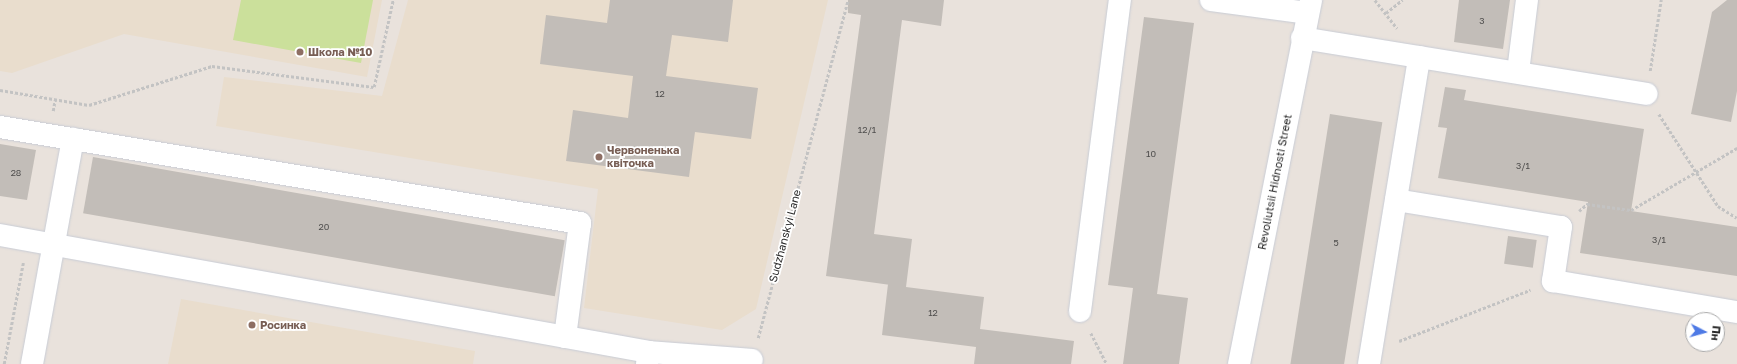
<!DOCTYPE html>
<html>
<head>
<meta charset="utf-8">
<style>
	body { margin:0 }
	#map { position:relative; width:1737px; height:364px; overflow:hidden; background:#e9e2dc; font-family:"Golos Text",sans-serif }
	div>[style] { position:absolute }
	.education>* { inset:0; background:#e9ddcd }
	.pitch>* { inset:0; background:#cbe09b }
	.building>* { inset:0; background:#c2bdb8; transform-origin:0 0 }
	.path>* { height:2.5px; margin-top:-1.25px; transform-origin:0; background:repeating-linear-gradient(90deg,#c3c3c3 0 3px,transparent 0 5px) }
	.roads { filter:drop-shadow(0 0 1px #c8ccd5) drop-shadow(0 0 1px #c8ccd5) }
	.minor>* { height:22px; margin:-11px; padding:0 11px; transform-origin:11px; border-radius:11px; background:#fff }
	.dots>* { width:11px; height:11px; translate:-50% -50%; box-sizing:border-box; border:2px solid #fff; border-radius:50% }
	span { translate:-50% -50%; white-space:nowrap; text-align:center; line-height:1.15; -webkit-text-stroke:3.5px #fff; paint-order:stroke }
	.number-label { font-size:9px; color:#4f4e4d }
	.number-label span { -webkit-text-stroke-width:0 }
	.education-label { font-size:11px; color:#785e54; font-weight:700 }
	.left { translate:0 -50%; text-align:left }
	.street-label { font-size:11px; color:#292929 }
	.north { position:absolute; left:1685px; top:312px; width:40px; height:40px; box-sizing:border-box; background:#fff; border:1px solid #a9a9a9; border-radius:50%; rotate:96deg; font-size:11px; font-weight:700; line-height:16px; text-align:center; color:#292929 }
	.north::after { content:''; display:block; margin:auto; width:14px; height:18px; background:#4e7ae5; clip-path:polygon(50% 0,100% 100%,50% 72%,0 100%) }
</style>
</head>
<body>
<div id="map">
	<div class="education">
		<i style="clip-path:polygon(0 0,382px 0,367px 77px,124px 34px,12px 73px,0 71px)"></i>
		<i style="clip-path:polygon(408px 0,828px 0,756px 309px,722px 330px,584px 308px,598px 189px,216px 126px,224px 77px,382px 96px)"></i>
		<i style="clip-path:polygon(181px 299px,475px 351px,473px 364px,168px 364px)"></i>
	</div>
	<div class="pitch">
		<i style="clip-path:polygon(241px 0,373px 0,361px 63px,233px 40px)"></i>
	</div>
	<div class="building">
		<i style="clip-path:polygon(610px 0,733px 0,728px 42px,672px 35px,666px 76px,758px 88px,751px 139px,695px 132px,689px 177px,566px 161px,573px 110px,628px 118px,633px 76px,540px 64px,546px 15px,607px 23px)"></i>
		<i style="clip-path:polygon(848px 0,944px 0,941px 26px,902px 20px,874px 234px,912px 239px,906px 287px,984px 297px,980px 329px,1074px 341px,1071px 364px,974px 364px,976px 347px,882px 335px,888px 284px,905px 287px,826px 276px,861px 15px,848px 13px)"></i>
		<i style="clip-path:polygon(1459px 0,1510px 0,1503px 49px,1454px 42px)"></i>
		<i style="clip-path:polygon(1727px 0,1737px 0,1737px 91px,1731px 122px,1691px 114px,1712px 12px)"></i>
		<i style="clip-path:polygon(1144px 17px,1194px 23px,1157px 294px,1188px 298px,1179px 364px,1123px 364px,1133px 288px,1108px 285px)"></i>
		<i style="clip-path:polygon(1445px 87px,1466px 90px,1464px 100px,1644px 129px,1631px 211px,1737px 227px,1737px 276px,1580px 253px,1588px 202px,1438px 178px,1447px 128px,1438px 127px)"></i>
		<i style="left:1330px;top:114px;width:53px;height:253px;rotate:9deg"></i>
		<i style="clip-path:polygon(0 144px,36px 150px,27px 200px,0 196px)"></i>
		<i style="left:93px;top:157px;width:479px;height:57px;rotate:10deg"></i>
		<i style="left:1508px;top:236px;width:29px;height:28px;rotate:8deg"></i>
	</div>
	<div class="path">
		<i style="left:1375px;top:0;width:36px;rotate:52deg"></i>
		<i style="left:1386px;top:13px;width:21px;rotate:-39deg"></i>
		<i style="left:1650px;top:71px;width:72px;rotate:-81.2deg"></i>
		<i style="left:0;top:90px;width:90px;rotate:9.6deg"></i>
		<i style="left:89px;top:105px;width:129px;rotate:-17.6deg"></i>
		<i style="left:212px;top:66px;width:163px;rotate:7.4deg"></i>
		<i style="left:374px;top:87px;width:89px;rotate:-77.7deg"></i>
		<i style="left:53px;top:111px;width:11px;rotate:-80deg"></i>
		<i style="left:1659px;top:114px;width:109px;rotate:57.3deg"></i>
		<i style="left:1718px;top:206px;width:22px;rotate:32deg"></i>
		<i style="left:1579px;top:211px;width:11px;rotate:-41deg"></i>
		<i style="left:1587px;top:204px;width:44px;rotate:7.8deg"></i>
		<i style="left:1631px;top:210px;width:123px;rotate:-30.3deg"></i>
		<i style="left:1091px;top:333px;width:35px;rotate:63deg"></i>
		<i style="left:758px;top:338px;width:350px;rotate:-75.1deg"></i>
		<i style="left:1399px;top:341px;width:141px;rotate:-21.3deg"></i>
		<i style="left:4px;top:364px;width:103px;rotate:-79.3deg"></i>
	</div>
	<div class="roads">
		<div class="minor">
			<i style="left:1211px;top:0;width:97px;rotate:7.7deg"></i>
			<i style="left:1302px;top:38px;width:349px;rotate:9.2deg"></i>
			<i style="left:1518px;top:72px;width:73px;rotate:-82.9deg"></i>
			<i style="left:0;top:127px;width:588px;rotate:9.4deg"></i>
			<i style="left:580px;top:223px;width:115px;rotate:97.5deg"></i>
			<i style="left:1396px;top:200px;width:167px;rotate:9.3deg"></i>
			<i style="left:1561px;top:227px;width:55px;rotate:98.4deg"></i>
			<i style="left:1553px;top:281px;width:187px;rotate:9.6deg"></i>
			<i style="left:0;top:235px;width:659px;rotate:10.22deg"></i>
			<i style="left:1080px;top:311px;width:314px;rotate:-82.7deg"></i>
			<i style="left:32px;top:364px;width:229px;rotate:-79.7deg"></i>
			<i style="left:647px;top:364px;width:12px;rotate:-81deg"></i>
			<i style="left:649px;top:352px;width:103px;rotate:4.4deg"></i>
			<i style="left:1239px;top:364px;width:371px;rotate:-78.8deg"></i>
			<i style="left:1369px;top:364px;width:311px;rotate:-80.7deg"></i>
		</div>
	</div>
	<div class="dots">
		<i style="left:300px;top:52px;background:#8d6e63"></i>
		<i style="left:599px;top:157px;background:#8d6e63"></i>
		<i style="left:252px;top:325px;background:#8d6e63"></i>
	</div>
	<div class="number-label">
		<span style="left:1482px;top:21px">3</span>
		<span style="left:660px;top:94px">12</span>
		<span style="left:867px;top:130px">12/1</span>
		<span style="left:1151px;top:154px">10</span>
		<span style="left:1523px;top:166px">3/1</span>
		<span style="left:16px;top:173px">28</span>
		<span style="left:324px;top:227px">20</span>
		<span style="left:1659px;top:240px">3/1</span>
		<span style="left:1336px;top:243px">5</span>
		<span style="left:933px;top:313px">12</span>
	</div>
	<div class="education-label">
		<span class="left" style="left:308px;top:52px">Школа №10</span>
		<span class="left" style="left:607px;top:157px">Червоненька<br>квіточка</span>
		<span class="left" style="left:260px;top:325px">Росинка</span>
	</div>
	<div class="street-label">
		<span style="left:1275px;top:182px;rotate:-79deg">Revoliutsii Hidnosti Street</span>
		<span style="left:785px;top:236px;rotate:-75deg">Sudzhanskyi Lane</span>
	</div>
	<div class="north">Пн</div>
</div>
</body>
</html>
